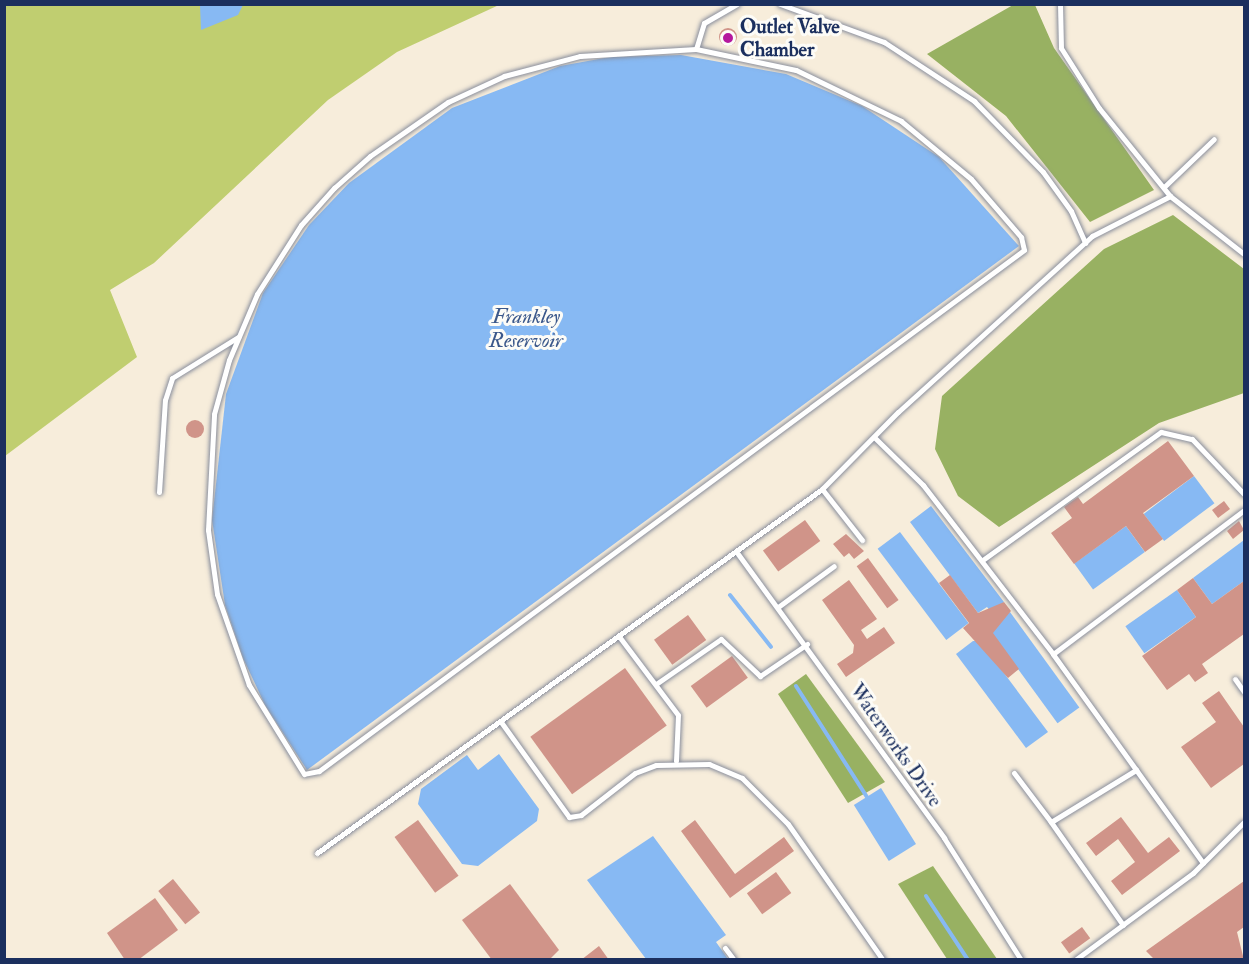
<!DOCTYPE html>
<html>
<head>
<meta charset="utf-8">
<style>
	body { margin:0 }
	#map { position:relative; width:1249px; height:964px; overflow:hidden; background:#f7eddb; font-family:"IM FELL Double Pica",serif }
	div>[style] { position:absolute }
	.green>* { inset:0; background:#c0ce70 }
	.forest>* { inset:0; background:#98b162 }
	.water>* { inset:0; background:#87b9f3; transform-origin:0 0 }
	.stream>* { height:4px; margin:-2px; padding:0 2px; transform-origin:2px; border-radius:2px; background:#87b9f3 }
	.building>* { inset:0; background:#d09489; transform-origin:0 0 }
	.round { border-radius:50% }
	.roads { filter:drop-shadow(0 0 2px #898e9c) drop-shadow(0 0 2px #898e9c) }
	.service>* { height:5px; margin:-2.5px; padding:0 2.5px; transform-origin:2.5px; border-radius:2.5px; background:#fff }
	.dots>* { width:16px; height:16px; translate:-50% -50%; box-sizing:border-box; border:3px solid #fdfcf7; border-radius:50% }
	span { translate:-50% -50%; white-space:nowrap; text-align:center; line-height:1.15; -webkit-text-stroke:6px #fdfcf7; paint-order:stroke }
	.poi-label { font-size:20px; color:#1b2f5e; font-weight:700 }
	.left { translate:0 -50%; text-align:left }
	.street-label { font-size:20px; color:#1b2f5e }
	.water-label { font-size:21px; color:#3b588b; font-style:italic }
	.frame { position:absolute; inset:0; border:6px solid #1b2f5e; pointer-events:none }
</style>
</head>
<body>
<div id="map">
	<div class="green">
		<i style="clip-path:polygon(5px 5px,499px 5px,397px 52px,328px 100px,154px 263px,110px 290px,137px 357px,5px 456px)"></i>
	</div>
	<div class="forest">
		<i style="clip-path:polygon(1013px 5px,1035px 5px,1054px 48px,1154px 190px,1090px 222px,1006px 116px,927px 54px)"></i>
		<i style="clip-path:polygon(1173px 215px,1244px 269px,1244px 393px,1159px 423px,999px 527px,958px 496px,935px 449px,942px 396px,1104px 249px)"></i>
		<i style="clip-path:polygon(806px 674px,885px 782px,848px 803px,778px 694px)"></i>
		<i style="clip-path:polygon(933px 866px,997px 959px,947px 959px,898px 884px)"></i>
	</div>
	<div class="water">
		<i style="clip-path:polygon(200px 5px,200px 4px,243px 5px,238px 15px,201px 30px)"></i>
		<i style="clip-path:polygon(681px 55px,786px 74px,862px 106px,939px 157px,1019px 246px,307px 770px,265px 705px,243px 658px,225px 605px,212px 520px,226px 394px,263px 293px,309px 225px,349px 183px,452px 108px,560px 66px,610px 57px)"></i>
		<i style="left:1194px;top:476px;width:34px;height:63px;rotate:53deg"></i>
		<i style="clip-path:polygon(931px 506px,1004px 602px,991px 612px,987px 607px,978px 613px,910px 522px)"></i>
		<i style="left:1126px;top:526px;width:32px;height:64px;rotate:54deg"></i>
		<i style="left:900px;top:532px;width:114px;height:28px;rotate:53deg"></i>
		<i style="clip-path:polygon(1244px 540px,1244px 581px,1212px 604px,1193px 578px)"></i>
		<i style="left:1177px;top:590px;width:33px;height:63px;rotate:55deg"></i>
		<i style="left:1010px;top:612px;width:118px;height:27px;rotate:54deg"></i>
		<i style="clip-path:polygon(973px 641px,980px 641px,1048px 732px,1026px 748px,956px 654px)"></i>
		<i style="clip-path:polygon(499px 754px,539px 809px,537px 821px,478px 866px,462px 864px,418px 804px,421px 789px,467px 755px,478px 770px)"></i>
		<i style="left:881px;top:788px;width:66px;height:32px;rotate:58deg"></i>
		<i style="clip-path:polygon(653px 836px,726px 935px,716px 942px,728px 959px,646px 959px,587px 880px)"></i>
	</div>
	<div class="stream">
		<i style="left:730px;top:595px;width:66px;rotate:51.7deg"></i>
		<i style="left:796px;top:686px;width:132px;rotate:57.4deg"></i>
		<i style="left:926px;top:896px;width:77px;rotate:56.7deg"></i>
	</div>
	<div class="building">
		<i class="round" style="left:719px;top:28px;width:18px;height:18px"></i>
		<i class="round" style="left:186px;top:420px;width:18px;height:18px"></i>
		<i style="clip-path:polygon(1168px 441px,1194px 476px,1143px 513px,1163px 539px,1145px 552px,1126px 526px,1074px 564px,1051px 533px,1072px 518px,1064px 507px,1078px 497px,1083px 504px)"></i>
		<i style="left:1224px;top:501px;width:10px;height:15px;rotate:53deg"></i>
		<i style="left:805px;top:520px;width:26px;height:52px;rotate:54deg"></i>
		<i style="clip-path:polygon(1239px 521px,1244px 530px,1233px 539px,1227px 531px)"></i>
		<i style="clip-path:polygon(846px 534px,864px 551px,854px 559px,849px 553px,844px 557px,833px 544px)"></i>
		<i style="left:868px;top:558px;width:52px;height:14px;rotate:54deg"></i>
		<i style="clip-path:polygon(950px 575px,978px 613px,1004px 602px,1011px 611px,993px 633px,1019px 669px,1008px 678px,963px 628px,969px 623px,939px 583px)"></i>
		<i style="clip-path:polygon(1193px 578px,1212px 604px,1244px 581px,1244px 634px,1202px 664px,1208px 673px,1195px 682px,1189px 674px,1167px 690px,1142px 656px,1196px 617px,1177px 590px)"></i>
		<i style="clip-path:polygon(849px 580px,877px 619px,861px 630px,867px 639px,884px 627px,895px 643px,846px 677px,837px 664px,853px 653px,854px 645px,822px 600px)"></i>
		<i style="left:688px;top:615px;width:31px;height:42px;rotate:54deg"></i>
		<i style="left:732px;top:656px;width:27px;height:51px;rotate:54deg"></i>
		<i style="left:625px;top:668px;width:71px;height:117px;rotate:54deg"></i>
		<i style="clip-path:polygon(1219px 691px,1244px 727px,1244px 764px,1211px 788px,1181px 747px,1216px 722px,1202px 703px)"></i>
		<i style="clip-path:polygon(1121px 817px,1148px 853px,1169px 837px,1180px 851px,1122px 895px,1111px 881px,1135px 862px,1118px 839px,1096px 856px,1086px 843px)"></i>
		<i style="left:418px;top:820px;width:69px;height:29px;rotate:54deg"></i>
		<i style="clip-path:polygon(695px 820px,735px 874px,784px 837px,794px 851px,730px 898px,681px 831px)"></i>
		<i style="left:776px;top:872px;width:26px;height:36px;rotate:54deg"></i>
		<i style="left:173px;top:879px;width:43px;height:19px;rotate:51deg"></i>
		<i style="clip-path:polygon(1244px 881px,1244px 927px,1237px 932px,1244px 960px,1155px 960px,1146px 951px)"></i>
		<i style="clip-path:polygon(510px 884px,559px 950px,549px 960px,492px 960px,462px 920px)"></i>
		<i style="clip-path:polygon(155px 898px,178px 930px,138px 960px,125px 960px,107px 933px)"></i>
		<i style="left:1082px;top:927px;width:14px;height:26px;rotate:54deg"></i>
		<i style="clip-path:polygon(599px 946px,609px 960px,581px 960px)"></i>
	</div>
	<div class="roads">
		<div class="service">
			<i style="left:780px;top:4px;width:111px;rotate:20.1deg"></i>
			<i style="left:884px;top:42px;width:108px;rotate:33.2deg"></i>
			<i style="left:974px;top:101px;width:99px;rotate:45.8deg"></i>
			<i style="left:1043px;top:172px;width:48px;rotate:54.3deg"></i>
			<i style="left:1071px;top:211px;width:35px;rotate:66deg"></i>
			<i style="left:1060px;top:4px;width:44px;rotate:88.7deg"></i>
			<i style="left:1061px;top:48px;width:71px;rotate:57.7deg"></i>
			<i style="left:1099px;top:108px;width:113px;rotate:51.1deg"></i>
			<i style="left:696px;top:49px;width:102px;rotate:11.9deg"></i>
			<i style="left:796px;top:70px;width:117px;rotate:25.9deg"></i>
			<i style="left:901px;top:121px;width:91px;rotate:39.6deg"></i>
			<i style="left:971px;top:179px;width:77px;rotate:49.2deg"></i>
			<i style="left:1021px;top:237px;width:13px;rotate:77deg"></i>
			<i style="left:1024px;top:250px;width:877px;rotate:143.54deg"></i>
			<i style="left:319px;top:771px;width:15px;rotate:169deg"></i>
			<i style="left:304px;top:774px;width:105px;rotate:-121.7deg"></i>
			<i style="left:249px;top:685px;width:96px;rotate:-109.4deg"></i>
			<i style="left:217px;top:594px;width:65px;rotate:-98deg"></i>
			<i style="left:208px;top:530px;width:116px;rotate:-87deg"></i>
			<i style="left:214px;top:414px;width:56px;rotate:-74.5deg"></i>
			<i style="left:229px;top:360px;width:72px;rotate:-67deg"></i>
			<i style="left:257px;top:294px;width:82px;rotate:-57.5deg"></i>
			<i style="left:301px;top:225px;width:50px;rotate:-48.3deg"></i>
			<i style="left:334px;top:188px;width:48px;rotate:-41.6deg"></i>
			<i style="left:370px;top:156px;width:95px;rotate:-34.7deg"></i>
			<i style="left:448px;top:102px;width:62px;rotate:-24.9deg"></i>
			<i style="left:504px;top:76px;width:79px;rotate:-14.7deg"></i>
			<i style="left:580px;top:56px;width:116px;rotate:-3.5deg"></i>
			<i style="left:696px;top:49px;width:27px;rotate:-73deg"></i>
			<i style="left:704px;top:23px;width:38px;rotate:-30deg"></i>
			<i style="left:1164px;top:187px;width:69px;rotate:-43.8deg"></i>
			<i style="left:874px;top:437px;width:69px;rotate:44.4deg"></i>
			<i style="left:923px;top:485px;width:213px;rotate:52.4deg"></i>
			<i style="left:822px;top:489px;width:108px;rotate:-45.4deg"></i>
			<i style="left:898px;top:412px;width:262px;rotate:-42.2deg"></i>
			<i style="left:1092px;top:236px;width:88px;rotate:-27.1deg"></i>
			<i style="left:1170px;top:196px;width:94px;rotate:38.1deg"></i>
			<i style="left:159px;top:492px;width:92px;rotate:-86.3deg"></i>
			<i style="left:165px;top:400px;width:23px;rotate:-72deg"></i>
			<i style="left:172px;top:378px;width:78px;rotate:-31.8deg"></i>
			<i style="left:738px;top:554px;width:351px;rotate:54deg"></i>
			<i style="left:944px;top:838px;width:144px;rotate:57.7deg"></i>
			<i style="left:984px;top:559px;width:218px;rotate:-35.7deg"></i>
			<i style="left:1161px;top:432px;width:32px;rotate:13deg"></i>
			<i style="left:1192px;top:439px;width:76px;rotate:46.6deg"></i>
			<i style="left:778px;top:607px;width:69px;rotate:-36.2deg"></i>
			<i style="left:621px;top:639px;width:95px;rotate:53.1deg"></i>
			<i style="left:678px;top:715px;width:46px;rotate:92.5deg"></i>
			<i style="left:1235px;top:679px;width:16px;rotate:55deg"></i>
			<i style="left:656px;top:684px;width:79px;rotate:-34.7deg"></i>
			<i style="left:721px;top:639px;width:54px;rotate:43.5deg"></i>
			<i style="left:760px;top:676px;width:57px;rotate:-34.2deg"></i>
			<i style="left:501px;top:722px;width:117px;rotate:54.4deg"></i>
			<i style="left:569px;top:817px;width:12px;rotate:-9deg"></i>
			<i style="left:581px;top:815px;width:68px;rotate:-37.9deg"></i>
			<i style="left:635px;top:773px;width:22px;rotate:-21deg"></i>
			<i style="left:656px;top:765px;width:53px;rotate:-1.1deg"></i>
			<i style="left:709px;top:764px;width:36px;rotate:23deg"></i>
			<i style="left:742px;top:778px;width:65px;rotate:45deg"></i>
			<i style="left:788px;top:824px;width:166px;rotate:55.1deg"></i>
			<i style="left:1014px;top:773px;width:61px;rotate:52.9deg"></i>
			<i style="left:317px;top:853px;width:623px;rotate:-35.78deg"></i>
			<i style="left:822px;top:489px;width:65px;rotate:51.9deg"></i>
			<i style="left:1203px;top:863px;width:257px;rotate:-125.7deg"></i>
			<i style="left:1053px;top:654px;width:239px;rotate:-37deg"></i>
			<i style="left:1123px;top:925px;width:126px;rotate:-125deg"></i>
			<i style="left:1051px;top:822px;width:100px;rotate:-31.5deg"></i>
			<i style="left:725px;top:948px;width:15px;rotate:53deg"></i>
			<i style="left:1075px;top:960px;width:147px;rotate:-36.4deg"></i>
			<i style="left:1193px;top:873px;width:72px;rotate:-45deg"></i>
		</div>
	</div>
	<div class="dots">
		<i style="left:728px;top:38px;background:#b5179e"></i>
	</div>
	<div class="poi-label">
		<span class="left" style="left:740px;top:38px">Outlet Valve<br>Chamber</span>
	</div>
	<div class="street-label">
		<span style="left:896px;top:745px;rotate:55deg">Waterworks Drive</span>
	</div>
	<div class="water-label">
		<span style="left:526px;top:329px">Frankley<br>Reservoir</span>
	</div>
	<div class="frame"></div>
</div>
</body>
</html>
